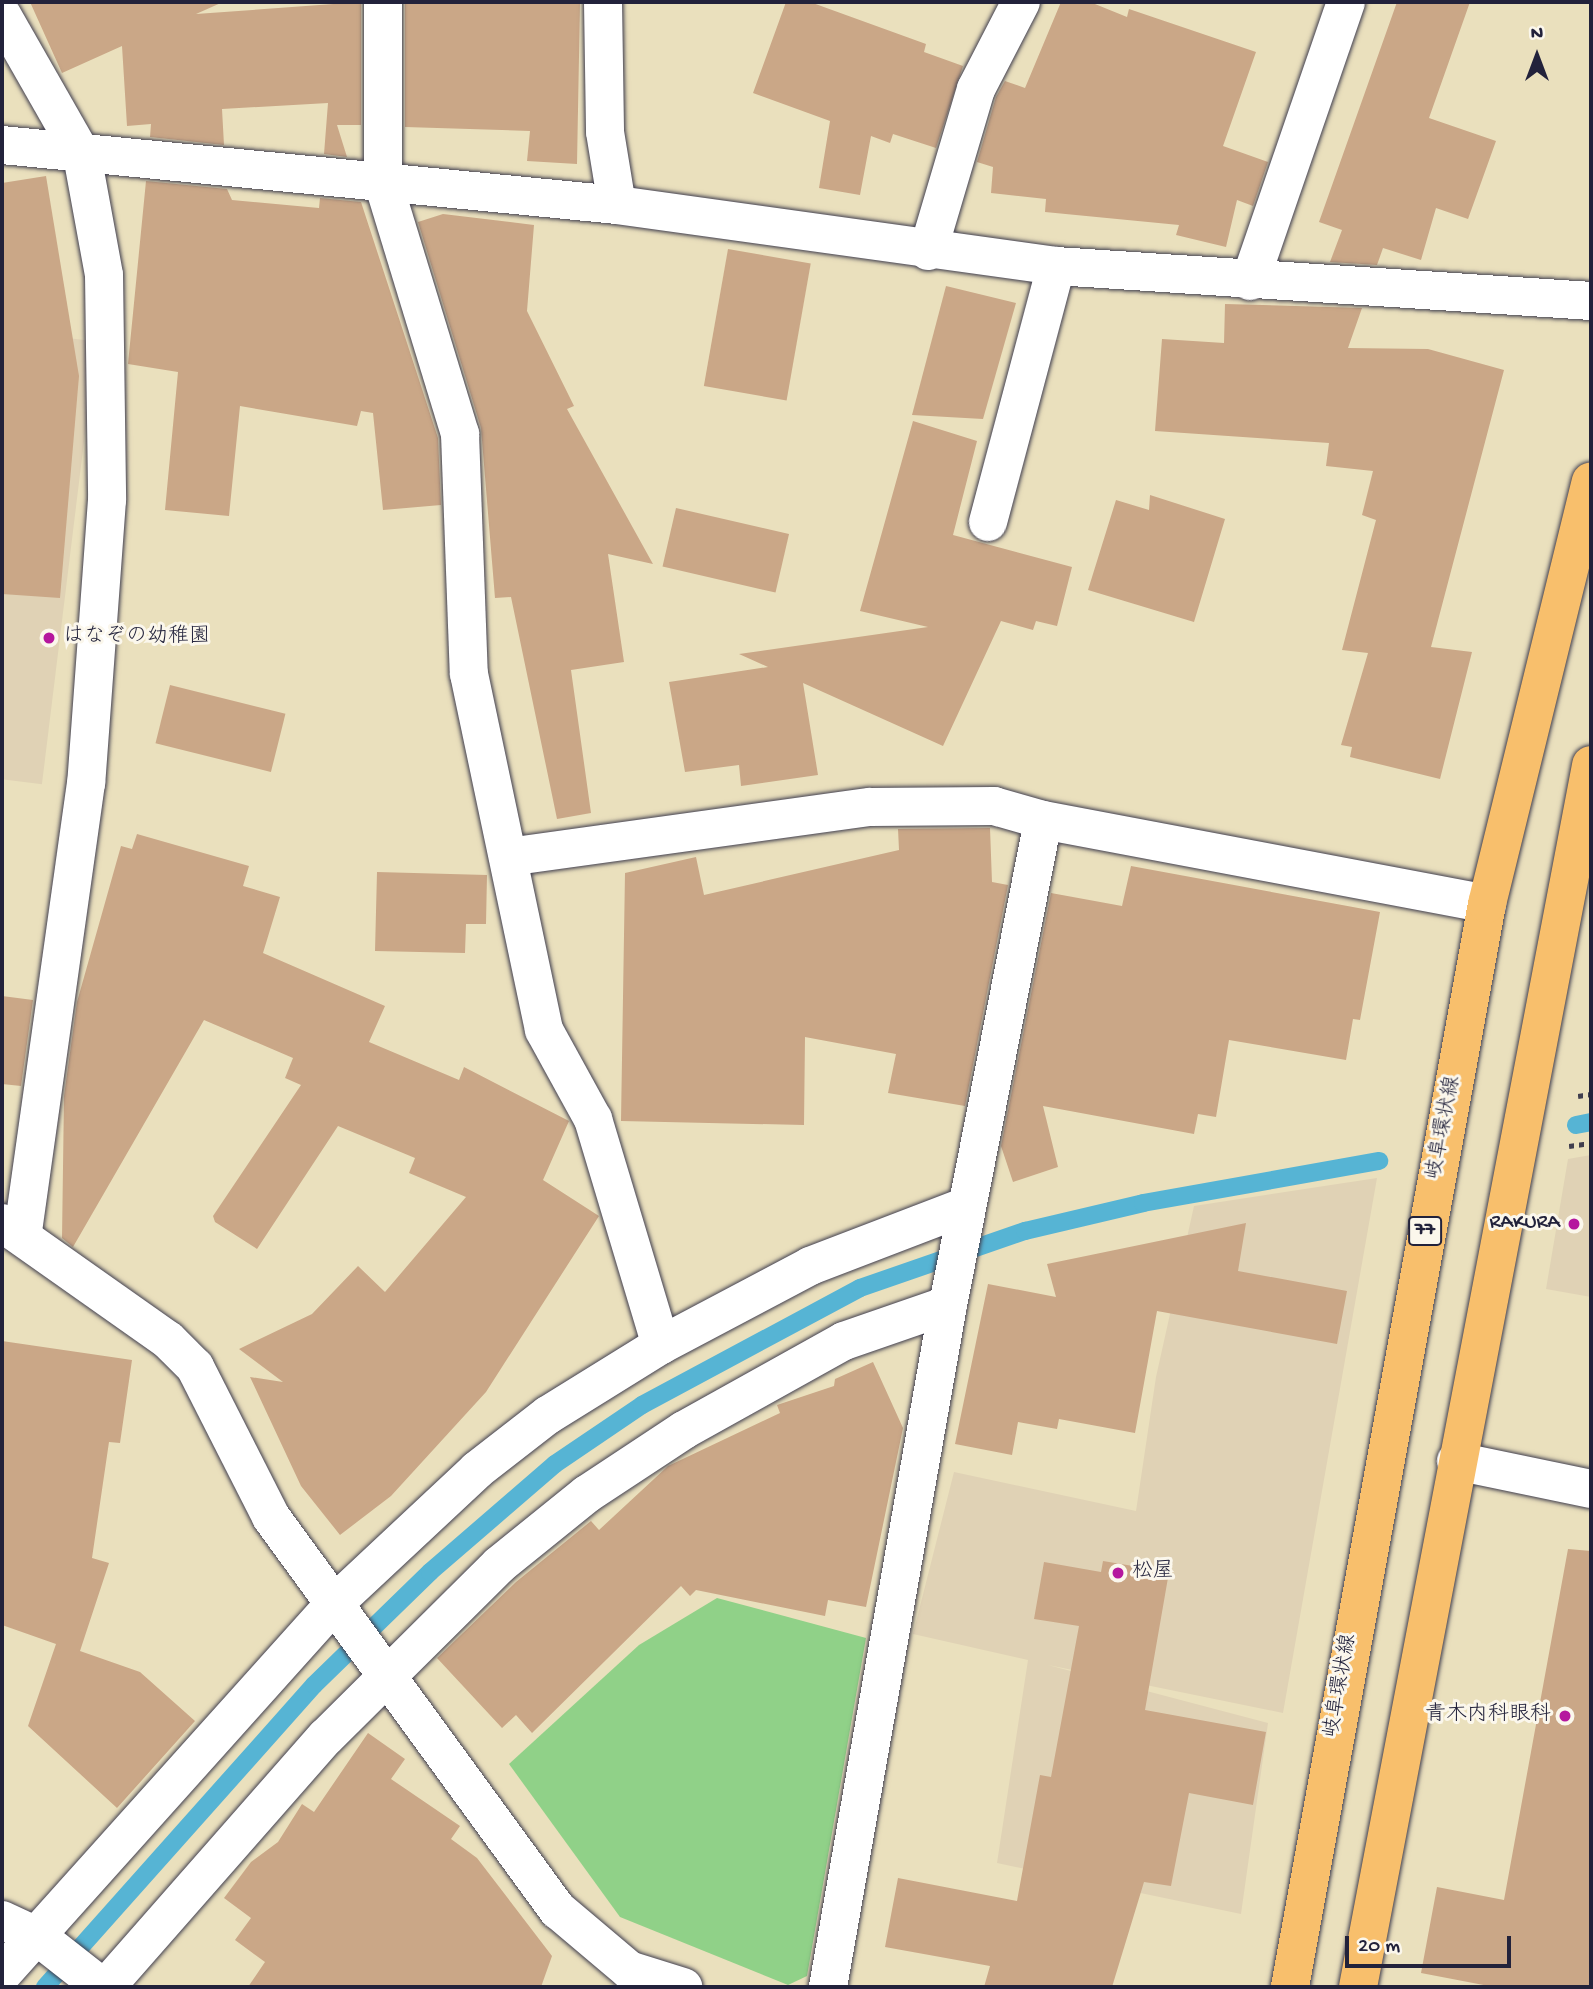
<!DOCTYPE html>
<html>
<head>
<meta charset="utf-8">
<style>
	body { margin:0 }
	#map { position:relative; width:1593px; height:1989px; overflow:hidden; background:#eae0bd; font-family:"Gochi Hand","Klee One",sans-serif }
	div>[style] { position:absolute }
	.built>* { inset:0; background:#e0d2b5; transform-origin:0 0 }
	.green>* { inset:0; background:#90d188 }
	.stream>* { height:18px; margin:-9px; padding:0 9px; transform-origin:9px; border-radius:9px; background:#56b4d4 }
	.building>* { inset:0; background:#caa787; transform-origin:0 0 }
	.path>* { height:4.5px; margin-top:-2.25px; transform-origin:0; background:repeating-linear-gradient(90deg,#403e4e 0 5px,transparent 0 10px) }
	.roads { filter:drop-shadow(0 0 2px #403e4e) drop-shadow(0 0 2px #403e4e) }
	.minor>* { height:38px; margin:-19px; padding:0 19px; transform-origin:19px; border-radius:19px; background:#fff }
	.major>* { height:38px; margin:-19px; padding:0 19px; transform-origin:19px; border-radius:19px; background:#f8bf6c }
	.dots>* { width:19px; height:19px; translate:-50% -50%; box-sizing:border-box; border:4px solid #fbf7ec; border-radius:50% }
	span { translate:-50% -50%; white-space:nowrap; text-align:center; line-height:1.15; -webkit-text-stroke:6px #fbf7ec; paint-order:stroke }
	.shield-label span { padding:2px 5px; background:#fbf7ec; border:2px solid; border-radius:5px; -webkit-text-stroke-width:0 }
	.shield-label { font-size:19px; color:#22223b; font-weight:700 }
	.poi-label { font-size:21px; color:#22223b }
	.left { translate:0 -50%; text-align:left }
	.right { translate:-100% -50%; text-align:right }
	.street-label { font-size:21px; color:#22223b }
	.frame { position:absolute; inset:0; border:4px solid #22223b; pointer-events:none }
	.north { position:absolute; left:1502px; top:21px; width:70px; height:70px; -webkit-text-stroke:5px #fbf7ec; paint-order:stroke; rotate:0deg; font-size:19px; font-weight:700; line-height:28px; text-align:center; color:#22223b }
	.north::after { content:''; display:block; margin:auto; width:24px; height:32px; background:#22223b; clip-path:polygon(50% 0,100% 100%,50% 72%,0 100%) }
	.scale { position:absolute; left:1345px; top:1936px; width:166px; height:32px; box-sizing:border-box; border:4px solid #22223b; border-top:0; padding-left:9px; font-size:21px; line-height:24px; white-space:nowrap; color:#22223b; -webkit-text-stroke:5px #fbf7ec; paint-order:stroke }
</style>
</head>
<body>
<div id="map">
	<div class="built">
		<i style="left:2px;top:330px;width:95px;height:446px;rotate:7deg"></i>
		<i style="clip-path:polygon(1591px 1155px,1591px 1297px,1546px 1289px,1568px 1159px)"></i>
		<i style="clip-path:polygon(1377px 1178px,1283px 1713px,1048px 1665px,1268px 1723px,1241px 1914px,997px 1863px,1028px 1660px,913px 1634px,954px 1472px,1136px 1511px,1156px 1377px,1194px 1206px)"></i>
	</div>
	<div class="green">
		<i style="clip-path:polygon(717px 1598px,866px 1638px,807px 1976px,788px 1985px,620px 1917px,509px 1764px,639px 1645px)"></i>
	</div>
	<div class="stream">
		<i style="left:1576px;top:1125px;width:15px;rotate:-11deg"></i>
		<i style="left:45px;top:1987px;width:404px;rotate:-48.3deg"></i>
		<i style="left:314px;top:1685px;width:162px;rotate:-44.2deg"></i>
		<i style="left:430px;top:1572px;width:165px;rotate:-40.8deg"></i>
		<i style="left:555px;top:1464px;width:105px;rotate:-34.1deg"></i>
		<i style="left:642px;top:1405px;width:247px;rotate:-28.2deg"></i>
		<i style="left:860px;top:1288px;width:175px;rotate:-19.1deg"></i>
		<i style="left:1025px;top:1231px;width:121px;rotate:-13.3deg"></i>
		<i style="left:1143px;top:1203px;width:240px;rotate:-10.1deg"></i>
	</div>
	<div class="building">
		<i style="clip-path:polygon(30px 2px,223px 2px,196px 14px,361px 2px,361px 125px,337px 125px,347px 157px,324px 154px,328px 103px,222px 109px,224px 145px,150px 137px,151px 124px,127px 126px,122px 46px,62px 73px)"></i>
		<i style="clip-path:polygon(405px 2px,580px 2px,577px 164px,527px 161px,530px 131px,405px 127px)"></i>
		<i style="clip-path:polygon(786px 2px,810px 2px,926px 44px,924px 52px,963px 66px,936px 148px,893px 134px,890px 143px,871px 136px,860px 195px,819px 188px,830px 121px,753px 93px)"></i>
		<i style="clip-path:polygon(1061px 2px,1090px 2px,1127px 17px,1129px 9px,1256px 52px,1223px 146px,1268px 162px,1253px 206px,1237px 200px,1226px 247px,1176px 235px,1179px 225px,1045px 212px,1046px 199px,991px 193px,993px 167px,977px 162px,996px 97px,1005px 81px,1025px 88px)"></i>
		<i style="clip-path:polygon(1397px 2px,1470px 2px,1429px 118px,1496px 141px,1468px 219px,1436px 208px,1421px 260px,1383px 248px,1377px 265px,1330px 262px,1342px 230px,1319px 222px)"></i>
		<i style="clip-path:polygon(46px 176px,79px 376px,60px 598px,2px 594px,2px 183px)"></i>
		<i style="clip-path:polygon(146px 181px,227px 189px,232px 200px,319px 208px,320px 198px,361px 202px,438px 438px,441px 505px,383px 510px,373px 413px,361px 411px,357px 426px,240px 406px,229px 516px,165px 510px,178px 372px,128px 364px)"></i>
		<i style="clip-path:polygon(443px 214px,534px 225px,527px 311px,574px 406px,567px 409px,653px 564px,608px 554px,624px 662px,571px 670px,591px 813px,557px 819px,511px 597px,495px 598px,481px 428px,418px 222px)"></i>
		<i style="left:728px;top:249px;width:84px;height:139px;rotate:10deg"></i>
		<i style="clip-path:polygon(946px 286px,1016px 303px,983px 419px,912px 415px)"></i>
		<i style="clip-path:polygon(1225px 304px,1362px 308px,1348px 348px,1428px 349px,1504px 370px,1431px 647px,1472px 652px,1440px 779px,1350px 757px,1352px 747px,1341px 745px,1368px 653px,1342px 650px,1376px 520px,1362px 515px,1373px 471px,1326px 466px,1329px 443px,1155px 431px,1162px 339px,1224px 343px)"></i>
		<i style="clip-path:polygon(913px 421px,977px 441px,953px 535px,1072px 567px,1057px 626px,1036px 621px,1033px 630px,1001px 621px,943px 746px,803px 683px,818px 775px,741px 786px,739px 765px,685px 772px,669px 682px,768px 667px,739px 654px,928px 627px,860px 611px)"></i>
		<i style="clip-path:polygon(1150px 495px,1225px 519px,1194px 622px,1088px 590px,1116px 500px,1149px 510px)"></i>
		<i style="left:676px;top:508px;width:116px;height:60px;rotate:13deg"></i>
		<i style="left:170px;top:685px;width:119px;height:60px;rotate:14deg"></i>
		<i style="clip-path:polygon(990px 828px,992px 882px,1008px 885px,965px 1106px,888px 1093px,896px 1054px,805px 1037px,804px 1125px,621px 1121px,625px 873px,696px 857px,704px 895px,899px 850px,898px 829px)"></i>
		<i style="clip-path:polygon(137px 834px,249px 866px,243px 886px,280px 897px,263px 953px,385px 1006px,369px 1042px,459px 1080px,464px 1067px,569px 1121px,543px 1180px,599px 1216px,486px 1392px,391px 1496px,340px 1535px,301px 1486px,250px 1377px,283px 1382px,239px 1349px,312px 1314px,358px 1266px,385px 1292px,466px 1197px,409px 1173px,415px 1158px,338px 1126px,257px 1249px,215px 1222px,213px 1216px,301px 1085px,285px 1078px,293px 1058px,204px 1020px,73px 1247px,62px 1238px,64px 1096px,77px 1002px,121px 846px,132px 849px)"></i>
		<i style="clip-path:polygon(1131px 866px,1380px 912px,1360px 1020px,1353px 1019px,1346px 1060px,1229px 1040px,1216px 1117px,1198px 1114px,1194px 1134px,1043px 1106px,1058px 1167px,1013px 1182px,1001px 1146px,1051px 893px,1122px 906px)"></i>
		<i style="clip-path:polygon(377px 872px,487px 875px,486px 924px,466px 924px,465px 953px,375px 951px)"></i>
		<i style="clip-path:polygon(2px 996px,33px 1000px,21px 1086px,2px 1084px)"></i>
		<i style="clip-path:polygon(1246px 1223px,1238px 1271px,1347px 1291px,1337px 1344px,1157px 1311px,1135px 1433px,1059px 1419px,1057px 1429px,1018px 1422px,1012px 1455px,955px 1444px,988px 1284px,1056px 1297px,1047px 1264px)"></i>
		<i style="clip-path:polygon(2px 1341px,132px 1360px,120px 1443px,109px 1442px,92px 1558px,109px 1563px,80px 1651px,140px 1672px,195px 1721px,117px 1808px,28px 1726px,56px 1644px,2px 1625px)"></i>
		<i style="clip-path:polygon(873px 1362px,903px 1428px,866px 1607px,828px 1600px,825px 1616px,696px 1590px,690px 1596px,681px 1586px,532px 1733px,516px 1715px,502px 1728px,437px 1658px,516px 1582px,591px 1521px,599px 1530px,668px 1466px,780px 1413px,777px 1405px,834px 1386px,835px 1379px)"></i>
		<i style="clip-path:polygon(1568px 1549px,1591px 1551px,1591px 1987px,1494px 1987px,1421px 1973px,1437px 1887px,1504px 1900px)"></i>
		<i style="clip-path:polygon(1103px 1561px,1169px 1572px,1145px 1710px,1266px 1732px,1253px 1805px,1189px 1793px,1171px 1886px,1144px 1882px,1112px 1987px,984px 1987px,990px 1966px,885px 1947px,898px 1878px,1017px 1901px,1040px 1775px,1051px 1777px,1079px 1626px,1034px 1619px,1044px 1562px,1101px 1572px)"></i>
		<i style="clip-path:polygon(368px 1733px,405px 1759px,391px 1779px,460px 1826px,451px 1839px,477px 1858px,552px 1956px,541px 1987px,248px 1987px,265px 1962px,235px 1940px,251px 1918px,224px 1898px,251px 1862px,278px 1842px,302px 1804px,314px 1812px)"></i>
	</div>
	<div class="path">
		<i style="left:1578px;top:1096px;width:13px;rotate:-9deg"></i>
		<i style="left:1569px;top:1146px;width:22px;rotate:-8deg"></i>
	</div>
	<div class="roads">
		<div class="minor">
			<i style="left:383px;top:2px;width:180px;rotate:90deg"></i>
			<i style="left:383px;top:182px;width:264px;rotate:73deg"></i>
			<i style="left:460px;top:434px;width:240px;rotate:87.9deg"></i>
			<i style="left:469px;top:674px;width:364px;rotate:78.1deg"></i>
			<i style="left:544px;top:1030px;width:102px;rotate:61.2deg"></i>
			<i style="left:593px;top:1119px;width:236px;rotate:73.3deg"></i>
			<i style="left:603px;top:2px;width:130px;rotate:89.1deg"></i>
			<i style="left:605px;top:132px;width:74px;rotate:80.7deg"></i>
			<i style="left:2px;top:15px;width:161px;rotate:60.3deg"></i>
			<i style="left:82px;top:155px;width:122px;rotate:79.6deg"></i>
			<i style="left:104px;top:275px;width:225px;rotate:89.2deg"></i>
			<i style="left:107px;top:500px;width:284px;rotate:94.2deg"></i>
			<i style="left:86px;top:783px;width:453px;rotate:98deg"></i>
			<i style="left:2px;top:145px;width:618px;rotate:5.57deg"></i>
			<i style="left:617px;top:205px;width:443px;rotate:7.9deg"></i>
			<i style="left:1056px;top:266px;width:536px;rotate:3.74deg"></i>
			<i style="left:928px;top:251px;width:169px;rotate:-73.5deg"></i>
			<i style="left:976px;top:89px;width:98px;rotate:-62.7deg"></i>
			<i style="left:1250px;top:281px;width:295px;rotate:-71deg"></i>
			<i style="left:988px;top:522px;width:265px;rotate:-75.1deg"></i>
			<i style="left:508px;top:857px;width:365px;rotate:-7.9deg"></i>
			<i style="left:870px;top:807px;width:124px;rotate:-0.5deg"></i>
			<i style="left:994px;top:806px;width:51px;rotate:15.9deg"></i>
			<i style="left:2px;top:1223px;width:203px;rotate:35.2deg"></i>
			<i style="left:168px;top:1340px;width:38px;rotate:45deg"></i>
			<i style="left:195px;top:1367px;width:168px;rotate:63.1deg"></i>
			<i style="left:271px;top:1517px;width:487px;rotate:53.9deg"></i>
			<i style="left:558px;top:1910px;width:93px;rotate:40.2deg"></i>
			<i style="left:629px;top:1970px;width:57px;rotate:17.5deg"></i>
			<i style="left:1456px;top:1461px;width:138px;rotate:11.7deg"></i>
			<i style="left:2px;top:1920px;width:38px;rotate:25deg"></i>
			<i style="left:37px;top:1936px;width:83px;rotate:38.1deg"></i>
			<i style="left:2px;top:1974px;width:499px;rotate:-48.1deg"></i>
			<i style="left:335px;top:1603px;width:195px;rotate:-43.1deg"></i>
			<i style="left:477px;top:1470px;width:90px;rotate:-37.8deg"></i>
			<i style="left:548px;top:1415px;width:133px;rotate:-31.8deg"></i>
			<i style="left:661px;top:1345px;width:169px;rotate:-27.9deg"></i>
			<i style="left:810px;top:1266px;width:167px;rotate:-21deg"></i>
			<i style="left:106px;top:1987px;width:333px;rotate:-48.7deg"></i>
			<i style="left:326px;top:1737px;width:244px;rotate:-44.8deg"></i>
			<i style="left:499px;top:1565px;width:113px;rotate:-38.9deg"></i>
			<i style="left:587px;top:1494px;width:116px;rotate:-33.4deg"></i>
			<i style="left:684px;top:1430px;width:183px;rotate:-29.1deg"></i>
			<i style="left:844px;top:1341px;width:110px;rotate:-19.1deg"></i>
			<i style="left:948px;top:1305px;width:494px;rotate:-78.9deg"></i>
			<i style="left:1043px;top:820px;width:452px;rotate:10.7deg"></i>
			<i style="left:828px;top:1987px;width:692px;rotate:-80.02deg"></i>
		</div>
		<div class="major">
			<i style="left:1290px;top:1987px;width:1101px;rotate:-79.69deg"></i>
			<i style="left:1487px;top:904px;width:435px;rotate:-76.2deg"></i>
			<i style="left:1358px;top:1987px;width:1244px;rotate:-79.2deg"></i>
		</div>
	</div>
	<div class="dots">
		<i style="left:49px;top:638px;background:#b5179e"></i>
		<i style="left:1574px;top:1224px;background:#b5179e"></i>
		<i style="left:1118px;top:1573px;background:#b5179e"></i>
		<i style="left:1565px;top:1716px;background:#b5179e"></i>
	</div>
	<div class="shield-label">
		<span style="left:1425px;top:1231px">77</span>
	</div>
	<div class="poi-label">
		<span class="left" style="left:63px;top:638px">はなぞの幼稚園</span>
		<span class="right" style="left:1560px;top:1224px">RAKURA</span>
		<span class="left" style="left:1132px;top:1573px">松屋</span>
		<span class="right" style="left:1551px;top:1716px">青木内科眼科</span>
	</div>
	<div class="street-label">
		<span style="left:1445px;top:1128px;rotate:-79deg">岐阜環状線</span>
		<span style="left:1342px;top:1686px;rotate:-80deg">岐阜環状線</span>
	</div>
	<div class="frame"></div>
	<div class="north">N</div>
	<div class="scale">20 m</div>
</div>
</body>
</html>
